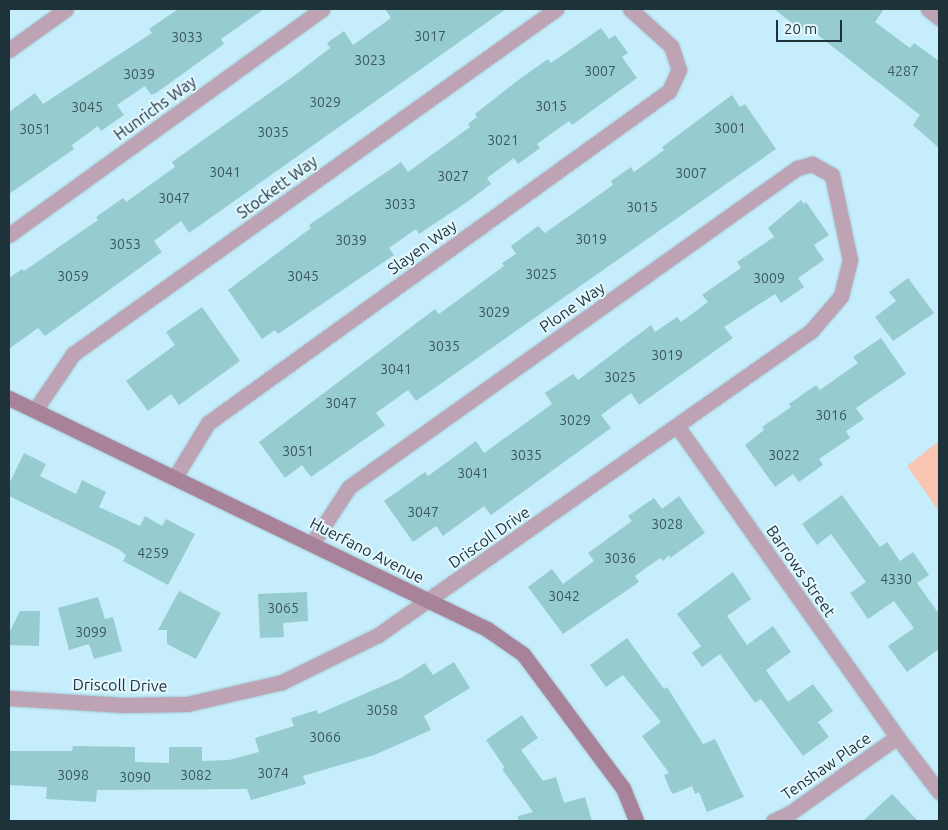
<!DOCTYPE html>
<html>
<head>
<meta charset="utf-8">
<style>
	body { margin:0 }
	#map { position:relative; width:948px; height:830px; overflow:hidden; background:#c6edfb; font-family:Ubuntu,sans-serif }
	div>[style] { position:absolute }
	.green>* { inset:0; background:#fac5b0 }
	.building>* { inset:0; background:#96ccd0 }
	.roads { filter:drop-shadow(0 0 1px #a4c8d4) drop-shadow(0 0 1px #a4c8d4) }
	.street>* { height:15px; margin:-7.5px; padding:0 7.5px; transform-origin:7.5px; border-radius:7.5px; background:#bda3b3 }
	.secondary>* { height:15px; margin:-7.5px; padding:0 7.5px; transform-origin:7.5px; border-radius:7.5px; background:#a88299 }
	span { translate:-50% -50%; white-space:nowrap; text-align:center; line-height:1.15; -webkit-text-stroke:4px #e3f7fe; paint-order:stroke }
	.number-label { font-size:14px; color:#3c585f }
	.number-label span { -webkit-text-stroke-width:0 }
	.street-label { font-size:16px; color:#1e3239 }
	.frame { position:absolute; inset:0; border:10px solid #1e3239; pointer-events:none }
	.scale { position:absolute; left:776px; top:20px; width:66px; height:22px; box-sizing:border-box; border:2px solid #1e3239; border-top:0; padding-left:6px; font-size:15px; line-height:18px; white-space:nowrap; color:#1e3239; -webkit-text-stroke:4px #e3f7fe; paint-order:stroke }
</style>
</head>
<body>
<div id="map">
	<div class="green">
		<i style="clip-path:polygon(939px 441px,939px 511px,907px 466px)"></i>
	</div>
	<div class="building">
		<i style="clip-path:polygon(178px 9px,264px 9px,221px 39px,224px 44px,156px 93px,151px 95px,145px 86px,117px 105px,124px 115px,101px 131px,98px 126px,72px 145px,74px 149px,9px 194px,9px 112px,35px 93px,43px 104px,152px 33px,149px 29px)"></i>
		<i style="clip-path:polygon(385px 9px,506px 9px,189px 233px,181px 221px,154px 241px,162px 252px,45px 336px,38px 328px,9px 349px,9px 278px,22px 269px,24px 271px,98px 220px,96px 217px,123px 198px,126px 202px,175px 167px,172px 162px,295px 75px,330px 48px,327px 43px,344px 31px,353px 45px,391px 18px)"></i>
		<i style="clip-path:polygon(774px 9px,884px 9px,875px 22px,910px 48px,914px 43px,939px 61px,939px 148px,913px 125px,920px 115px,805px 25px,801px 30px)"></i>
		<i style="clip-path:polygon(601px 28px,609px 39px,615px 35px,628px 53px,622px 57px,637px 78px,572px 125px,569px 121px,537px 144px,540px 148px,518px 164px,514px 158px,487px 178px,491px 184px,467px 202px,419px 234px,416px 229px,389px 248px,394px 255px,278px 334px,275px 330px,262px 339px,228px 290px,311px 228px,309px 225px,401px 162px,408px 172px,470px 127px,468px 124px,477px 117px,475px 114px,521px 78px,548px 59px,551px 63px)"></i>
		<i style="clip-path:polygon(732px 95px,740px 107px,745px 104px,776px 149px,416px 401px,408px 390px,376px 413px,385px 425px,311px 477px,302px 465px,285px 478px,259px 442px,435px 309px,439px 314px,504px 266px,502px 263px,516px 254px,511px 246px,538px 226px,545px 233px,613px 185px,611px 181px,631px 167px,634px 172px,664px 150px,662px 147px)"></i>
		<i style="clip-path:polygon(801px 200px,804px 204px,806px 202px,829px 235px,814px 245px,824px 260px,798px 278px,804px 287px,781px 303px,775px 294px,724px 327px,733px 338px,639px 405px,631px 393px,601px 415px,611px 428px,491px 515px,484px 506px,443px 536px,436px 526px,413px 542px,384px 501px,425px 472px,428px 476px,476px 441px,484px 453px,552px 404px,545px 393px,573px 374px,578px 380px,651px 325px,655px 332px,677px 317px,681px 322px,708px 302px,702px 295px,741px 268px,737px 262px,774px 237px,768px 228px)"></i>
		<i style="clip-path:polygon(908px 278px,934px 313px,893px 341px,875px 317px,896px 301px,889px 292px)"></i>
		<i style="clip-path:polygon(202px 307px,240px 361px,179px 405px,171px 394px,148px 411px,126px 381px,175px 345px,166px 332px)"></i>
		<i style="clip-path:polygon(881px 338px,906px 374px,856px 408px,864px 419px,846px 431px,850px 438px,819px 459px,823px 465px,799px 482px,793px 474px,775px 487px,745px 445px,764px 430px,762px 427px,791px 407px,789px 404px,816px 385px,820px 390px,858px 363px,853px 357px)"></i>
		<i style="clip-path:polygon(24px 453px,46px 464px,40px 476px,76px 494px,82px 480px,106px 492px,99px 507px,140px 526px,145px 516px,162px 526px,166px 519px,195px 534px,168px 585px,123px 561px,126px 555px,118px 549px,9px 496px,9px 484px)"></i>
		<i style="clip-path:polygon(842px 495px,880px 547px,887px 542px,900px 561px,913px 552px,929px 575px,917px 583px,939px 614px,939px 649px,907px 672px,888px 646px,914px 628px,894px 601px,868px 619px,850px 593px,866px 582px,831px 534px,817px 545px,802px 524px)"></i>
		<i style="clip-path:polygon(679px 496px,705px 533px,670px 558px,669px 555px,663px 561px,660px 558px,635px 576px,639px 582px,563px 634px,528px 587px,552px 569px,563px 584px,594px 561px,588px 553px,632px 521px,628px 516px,654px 498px,662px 509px)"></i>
		<i style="clip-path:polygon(733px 572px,751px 599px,727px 616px,747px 645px,773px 626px,791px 652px,766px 670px,788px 702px,813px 684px,833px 711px,818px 722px,829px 737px,803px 756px,761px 699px,755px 703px,720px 654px,702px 667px,692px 653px,701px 646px,677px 614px)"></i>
		<i style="clip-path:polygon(179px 591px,221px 613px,196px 659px,167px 644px,167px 630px,158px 630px)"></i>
		<i style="clip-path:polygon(307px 592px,308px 621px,283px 623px,284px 637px,260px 638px,258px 594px)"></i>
		<i style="clip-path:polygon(98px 597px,105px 619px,113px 617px,122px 651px,94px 659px,89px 644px,69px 650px,58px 608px)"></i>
		<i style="clip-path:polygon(20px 611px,40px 611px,39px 646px,9px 645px,9px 633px)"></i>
		<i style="clip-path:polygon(627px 638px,664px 689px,667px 687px,703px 744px,715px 739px,744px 797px,707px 812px,699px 792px,695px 794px,692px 786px,673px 794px,670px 790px,664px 775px,669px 773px,642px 736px,661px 722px,623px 675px,606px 687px,590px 665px)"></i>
		<i style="clip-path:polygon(454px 662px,470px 688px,424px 716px,431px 730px,374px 755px,303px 776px,306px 784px,251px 800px,247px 789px,97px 790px,96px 802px,46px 799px,47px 787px,9px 785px,9px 751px,72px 751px,73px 746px,135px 747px,135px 762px,169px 763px,169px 747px,202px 747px,202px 761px,229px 760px,259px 752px,255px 738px,294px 726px,291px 718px,317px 710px,318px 714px,401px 678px,425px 663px,433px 675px)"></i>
		<i style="clip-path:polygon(522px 715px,538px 738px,521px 750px,543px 781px,556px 777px,564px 803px,585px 797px,592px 821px,518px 821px,518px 816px,533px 812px,502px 769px,505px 768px,486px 740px)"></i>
		<i style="clip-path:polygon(892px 794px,918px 821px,863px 821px)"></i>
	</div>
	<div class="roads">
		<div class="street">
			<i style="left:928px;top:9px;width:14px;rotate:39deg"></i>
			<i style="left:9px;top:50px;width:70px;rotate:-35.7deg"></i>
			<i style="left:9px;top:235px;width:386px;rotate:-35.8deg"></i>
			<i style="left:35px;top:410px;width:68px;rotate:-55.8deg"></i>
			<i style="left:73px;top:354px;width:594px;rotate:-35.54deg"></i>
			<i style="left:677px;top:426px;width:381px;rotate:54.7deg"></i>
			<i style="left:897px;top:737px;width:69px;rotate:52.6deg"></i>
			<i style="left:175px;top:477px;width:63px;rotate:-58.6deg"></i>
			<i style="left:208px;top:423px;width:568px;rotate:-35.76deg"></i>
			<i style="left:669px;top:91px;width:23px;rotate:-65deg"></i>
			<i style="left:679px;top:70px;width:25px;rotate:-108deg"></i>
			<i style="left:671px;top:46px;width:55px;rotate:-137.9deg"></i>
			<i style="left:9px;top:698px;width:115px;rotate:3.5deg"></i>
			<i style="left:124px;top:705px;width:63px;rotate:-0.9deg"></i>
			<i style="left:187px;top:704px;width:98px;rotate:-13deg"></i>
			<i style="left:282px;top:682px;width:107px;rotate:-26.1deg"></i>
			<i style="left:378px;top:635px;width:529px;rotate:-35.07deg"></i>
			<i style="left:811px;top:331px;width:46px;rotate:-49.4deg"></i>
			<i style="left:841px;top:296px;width:37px;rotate:-76deg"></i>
			<i style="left:850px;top:260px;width:87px;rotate:-102deg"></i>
			<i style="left:832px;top:175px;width:23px;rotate:-151deg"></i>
			<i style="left:812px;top:164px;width:16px;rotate:165deg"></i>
			<i style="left:797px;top:168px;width:550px;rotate:144.55deg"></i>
			<i style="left:349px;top:487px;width:66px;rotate:123.2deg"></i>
			<i style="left:773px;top:821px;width:19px;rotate:-25deg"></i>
			<i style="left:790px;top:813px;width:131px;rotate:-35.4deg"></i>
		</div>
		<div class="secondary">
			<i style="left:9px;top:398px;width:531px;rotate:25.79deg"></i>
			<i style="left:487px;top:629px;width:44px;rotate:34.8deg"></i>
			<i style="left:523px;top:654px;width:167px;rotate:53.3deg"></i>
			<i style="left:623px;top:788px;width:35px;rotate:68deg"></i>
		</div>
	</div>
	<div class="number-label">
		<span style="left:430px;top:36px">3017</span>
		<span style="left:187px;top:37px">3033</span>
		<span style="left:370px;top:60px">3023</span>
		<span style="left:600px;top:71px">3007</span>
		<span style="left:903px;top:71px">4287</span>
		<span style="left:139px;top:74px">3039</span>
		<span style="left:325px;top:102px">3029</span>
		<span style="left:551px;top:106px">3015</span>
		<span style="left:87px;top:107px">3045</span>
		<span style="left:730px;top:128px">3001</span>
		<span style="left:35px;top:129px">3051</span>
		<span style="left:273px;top:132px">3035</span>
		<span style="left:503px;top:140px">3021</span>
		<span style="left:225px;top:172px">3041</span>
		<span style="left:691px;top:173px">3007</span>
		<span style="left:453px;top:176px">3027</span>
		<span style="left:174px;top:198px">3047</span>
		<span style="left:400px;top:204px">3033</span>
		<span style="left:642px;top:207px">3015</span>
		<span style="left:591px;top:239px">3019</span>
		<span style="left:351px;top:240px">3039</span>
		<span style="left:125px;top:244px">3053</span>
		<span style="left:541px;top:274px">3025</span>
		<span style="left:73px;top:276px">3059</span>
		<span style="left:303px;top:276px">3045</span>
		<span style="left:769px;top:278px">3009</span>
		<span style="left:494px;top:312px">3029</span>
		<span style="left:444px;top:346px">3035</span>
		<span style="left:667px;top:355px">3019</span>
		<span style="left:396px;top:369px">3041</span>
		<span style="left:620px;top:377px">3025</span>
		<span style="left:341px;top:403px">3047</span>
		<span style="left:831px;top:415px">3016</span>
		<span style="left:575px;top:420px">3029</span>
		<span style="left:298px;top:451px">3051</span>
		<span style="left:526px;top:455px">3035</span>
		<span style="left:784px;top:455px">3022</span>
		<span style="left:473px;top:473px">3041</span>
		<span style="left:423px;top:512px">3047</span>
		<span style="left:667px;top:524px">3028</span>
		<span style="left:153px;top:553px">4259</span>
		<span style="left:620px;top:558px">3036</span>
		<span style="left:896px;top:579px">4330</span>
		<span style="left:564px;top:596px">3042</span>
		<span style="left:283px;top:608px">3065</span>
		<span style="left:91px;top:632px">3099</span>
		<span style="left:382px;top:710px">3058</span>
		<span style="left:325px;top:737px">3066</span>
		<span style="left:273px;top:773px">3074</span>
		<span style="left:73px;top:775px">3098</span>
		<span style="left:196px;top:775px">3082</span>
		<span style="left:135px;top:777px">3090</span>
	</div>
	<div class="street-label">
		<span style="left:155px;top:108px;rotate:-36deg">Hunrichs Way</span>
		<span style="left:277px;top:187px;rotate:-36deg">Stockett Way</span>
		<span style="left:422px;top:247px;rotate:-36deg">Slayen Way</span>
		<span style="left:572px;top:307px;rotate:-35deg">Plone Way</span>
		<span style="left:489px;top:537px;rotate:-35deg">Driscoll Drive</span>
		<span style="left:367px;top:550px;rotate:27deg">Huerfano Avenue</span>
		<span style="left:801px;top:571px;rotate:55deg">Barrows Street</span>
		<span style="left:120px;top:685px;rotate:1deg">Driscoll Drive</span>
		<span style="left:826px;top:766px;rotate:-35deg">Tenshaw Place</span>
	</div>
	<div class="frame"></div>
	<div class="scale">20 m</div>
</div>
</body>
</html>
